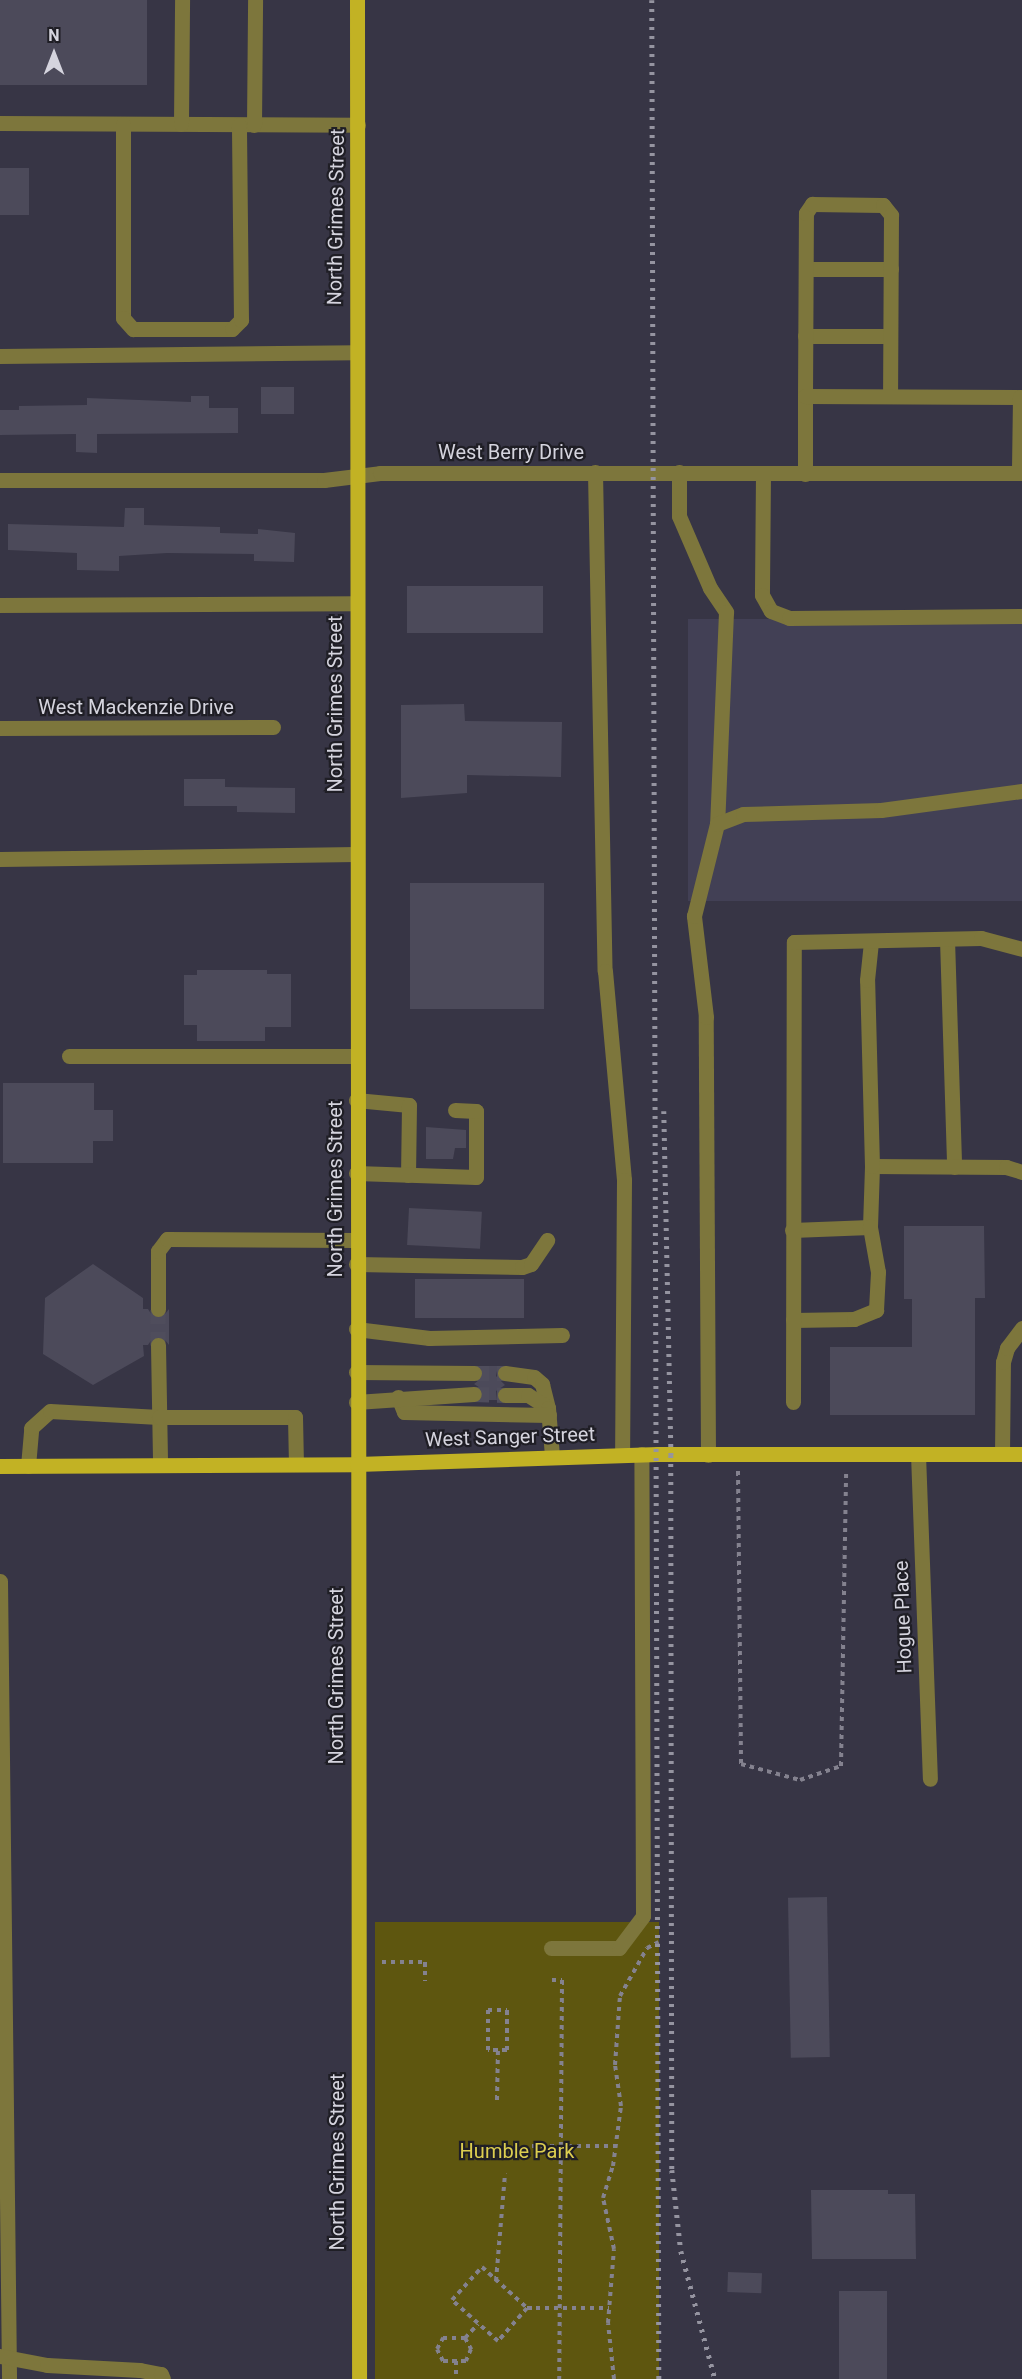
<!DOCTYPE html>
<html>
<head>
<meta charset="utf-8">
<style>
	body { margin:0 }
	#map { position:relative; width:1022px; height:2379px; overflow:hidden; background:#373545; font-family:Roboto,sans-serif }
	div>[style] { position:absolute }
	.built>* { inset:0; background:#424055; transform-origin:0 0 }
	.green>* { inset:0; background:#5e560f; transform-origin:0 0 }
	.building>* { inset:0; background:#4c4a5a; transform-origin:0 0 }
	.minor-tunnel>* { height:15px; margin-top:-7.5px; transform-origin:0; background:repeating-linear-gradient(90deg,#4f4d5c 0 15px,transparent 0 23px) }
	.path>* { height:4px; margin-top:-2px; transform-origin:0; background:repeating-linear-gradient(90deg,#84828f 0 4.5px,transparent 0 9px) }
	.minor>* { height:15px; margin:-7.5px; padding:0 7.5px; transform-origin:7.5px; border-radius:7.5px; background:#7d763c }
	.major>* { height:15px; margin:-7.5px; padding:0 7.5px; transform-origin:7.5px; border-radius:7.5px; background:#c2b224 }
	.rail>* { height:4.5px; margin-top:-2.25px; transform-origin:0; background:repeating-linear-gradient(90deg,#9594a0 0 3px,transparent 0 9px) }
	span { translate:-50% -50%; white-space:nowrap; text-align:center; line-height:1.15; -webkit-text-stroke:4.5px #1f1e25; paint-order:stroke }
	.street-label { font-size:20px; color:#d5d4de }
	.park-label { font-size:20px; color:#ddce50 }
	.north { position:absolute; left:24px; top:24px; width:60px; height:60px; -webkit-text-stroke:4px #1f1e25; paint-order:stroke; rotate:0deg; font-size:16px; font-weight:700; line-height:24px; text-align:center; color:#d5d4de }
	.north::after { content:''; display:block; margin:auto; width:21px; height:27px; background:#d5d4de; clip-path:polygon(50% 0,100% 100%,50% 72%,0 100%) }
</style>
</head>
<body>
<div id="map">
	<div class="built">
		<i style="left:1022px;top:619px;width:282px;height:334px;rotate:90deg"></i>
	</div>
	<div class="green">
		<i style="left:375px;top:1922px;width:284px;height:457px"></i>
	</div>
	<div class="building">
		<i style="left:0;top:0;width:147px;height:85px"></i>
		<i style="left:0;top:168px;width:29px;height:47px"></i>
		<i style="left:261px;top:387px;width:33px;height:27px"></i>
		<i style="clip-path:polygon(191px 396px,209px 396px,209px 408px,238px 408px,238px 433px,97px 434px,97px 453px,76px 452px,76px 434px,0 435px,0 410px,19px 410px,19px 406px,87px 405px,87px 398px,191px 402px)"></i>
		<i style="clip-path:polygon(125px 508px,144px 508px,144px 525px,220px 527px,220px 533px,258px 534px,258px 529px,295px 533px,294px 562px,254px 561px,254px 554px,167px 553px,119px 556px,119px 571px,77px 570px,77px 553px,8px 550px,8px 524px,124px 527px)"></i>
		<i style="left:407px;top:586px;width:136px;height:47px"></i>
		<i style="clip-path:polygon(464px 704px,465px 721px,562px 722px,561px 777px,467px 775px,467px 793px,401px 798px,401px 705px)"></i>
		<i style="clip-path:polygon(184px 779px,225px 779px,225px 787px,295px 788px,295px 813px,237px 812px,237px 806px,184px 806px)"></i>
		<i style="left:544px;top:883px;width:126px;height:134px;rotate:90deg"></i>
		<i style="clip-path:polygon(197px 970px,267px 970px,267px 974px,291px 974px,291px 1027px,265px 1027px,265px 1041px,197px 1041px,197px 1025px,184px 1025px,184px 975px,197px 975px)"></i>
		<i style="clip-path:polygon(3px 1083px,94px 1083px,94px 1110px,113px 1110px,113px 1141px,93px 1141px,93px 1163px,3px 1163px)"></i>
		<i style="clip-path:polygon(426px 1127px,466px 1130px,466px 1148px,455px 1148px,453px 1159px,426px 1159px)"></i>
		<i style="left:409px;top:1208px;width:73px;height:37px;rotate:3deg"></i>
		<i style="clip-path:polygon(904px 1226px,984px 1226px,985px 1298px,975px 1298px,975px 1415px,830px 1415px,830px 1347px,912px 1347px,912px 1299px,904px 1299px)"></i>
		<i style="clip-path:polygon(93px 1264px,143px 1298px,143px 1309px,148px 1309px,153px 1317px,162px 1318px,169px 1309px,169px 1345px,162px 1336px,154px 1336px,148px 1345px,143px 1345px,144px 1356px,93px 1385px,43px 1354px,45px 1298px)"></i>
		<i style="left:415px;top:1279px;width:109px;height:39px"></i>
		<i style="clip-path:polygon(481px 1366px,498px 1366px,496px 1376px,505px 1385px,496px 1391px,497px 1400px,481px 1400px,482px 1389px,474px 1384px,483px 1377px)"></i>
		<i style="left:827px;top:1897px;width:160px;height:39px;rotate:89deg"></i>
		<i style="clip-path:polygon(811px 2190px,888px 2190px,888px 2194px,915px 2194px,916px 2259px,812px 2259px)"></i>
		<i style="left:728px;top:2272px;width:34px;height:20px;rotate:2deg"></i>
		<i style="left:839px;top:2291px;width:48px;height:88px"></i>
	</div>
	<div class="minor-tunnel">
		<i style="left:158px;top:1309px;width:36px;rotate:90deg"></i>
		<i style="left:474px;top:1373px;width:31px"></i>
		<i style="left:474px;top:1394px;width:31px;rotate:2deg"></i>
	</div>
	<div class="path">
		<i style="left:738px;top:1471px;width:293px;rotate:89.4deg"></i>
		<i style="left:741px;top:1764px;width:61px;rotate:15.2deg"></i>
		<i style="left:800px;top:1780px;width:43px;rotate:-18.9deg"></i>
		<i style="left:841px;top:1766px;width:297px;rotate:-89deg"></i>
		<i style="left:382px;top:1962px;width:43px"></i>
		<i style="left:425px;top:1962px;width:19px;rotate:90deg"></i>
		<i style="left:552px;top:1980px;width:10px"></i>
		<i style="left:562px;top:1980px;width:399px;rotate:90.4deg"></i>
		<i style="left:488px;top:2010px;width:19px"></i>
		<i style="left:507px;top:2010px;width:40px;rotate:90deg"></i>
		<i style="left:507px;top:2050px;width:19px;rotate:180deg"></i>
		<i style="left:488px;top:2050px;width:40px;rotate:-90deg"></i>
		<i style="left:497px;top:2100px;width:50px;rotate:-88.9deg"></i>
		<i style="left:532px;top:2146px;width:84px"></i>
		<i style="left:482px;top:2267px;width:61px;rotate:42.3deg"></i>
		<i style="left:527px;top:2308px;width:44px;rotate:131.3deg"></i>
		<i style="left:498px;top:2341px;width:62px;rotate:-138.3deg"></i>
		<i style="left:452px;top:2300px;width:45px;rotate:-47.7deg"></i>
		<i style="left:496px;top:2281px;width:108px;rotate:-85.2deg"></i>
		<i style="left:527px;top:2308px;width:82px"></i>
		<i style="left:443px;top:2338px;width:22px"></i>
		<i style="left:465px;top:2338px;width:13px;rotate:61deg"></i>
		<i style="left:471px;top:2349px;width:13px;rotate:113deg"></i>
		<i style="left:466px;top:2361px;width:23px;rotate:180deg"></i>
		<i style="left:443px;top:2361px;width:13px;rotate:-117deg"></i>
		<i style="left:437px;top:2349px;width:13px;rotate:-61deg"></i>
		<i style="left:465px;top:2338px;width:19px;rotate:-47deg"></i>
		<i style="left:456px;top:2361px;width:18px;rotate:90deg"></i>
		<i style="left:614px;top:2379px;width:56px;rotate:-96.1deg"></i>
		<i style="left:608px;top:2323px;width:74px;rotate:-85.4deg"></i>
		<i style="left:614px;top:2249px;width:52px;rotate:-102.2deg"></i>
		<i style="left:603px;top:2198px;width:34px;rotate:-73deg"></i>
		<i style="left:613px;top:2166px;width:61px;rotate:-82.4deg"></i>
		<i style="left:621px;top:2106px;width:41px;rotate:-98.3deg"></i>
		<i style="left:615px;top:2065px;width:69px;rotate:-85.9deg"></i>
		<i style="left:620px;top:1996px;width:55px;rotate:-60.6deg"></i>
		<i style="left:647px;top:1948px;width:13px;rotate:-27deg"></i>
	</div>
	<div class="minor">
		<i style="left:0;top:123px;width:358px;rotate:0.3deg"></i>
		<i style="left:123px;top:124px;width:194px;rotate:90deg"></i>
		<i style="left:123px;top:318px;width:15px;rotate:48deg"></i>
		<i style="left:133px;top:329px;width:99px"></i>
		<i style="left:232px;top:329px;width:13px;rotate:-45deg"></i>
		<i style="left:241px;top:320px;width:195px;rotate:-90.6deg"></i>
		<i style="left:181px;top:124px;width:124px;rotate:-89.5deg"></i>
		<i style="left:254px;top:125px;width:125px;rotate:-89.5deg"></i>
		<i style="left:806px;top:269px;width:85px"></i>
		<i style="left:805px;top:336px;width:85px"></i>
		<i style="left:0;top:356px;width:356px;rotate:-0.6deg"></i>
		<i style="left:805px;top:396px;width:183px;rotate:-89.7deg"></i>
		<i style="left:806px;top:213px;width:11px;rotate:-56deg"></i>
		<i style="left:812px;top:204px;width:71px;rotate:0.8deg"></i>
		<i style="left:883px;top:205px;width:13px;rotate:51deg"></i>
		<i style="left:891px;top:215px;width:181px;rotate:90.3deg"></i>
		<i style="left:595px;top:472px;width:499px;rotate:88.9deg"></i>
		<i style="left:605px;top:971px;width:210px;rotate:84.8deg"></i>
		<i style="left:624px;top:1180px;width:275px;rotate:90.4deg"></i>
		<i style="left:679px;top:472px;width:44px;rotate:90deg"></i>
		<i style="left:679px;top:516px;width:78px;rotate:66.7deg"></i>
		<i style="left:710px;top:588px;width:29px;rotate:56deg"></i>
		<i style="left:726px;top:612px;width:212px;rotate:92.4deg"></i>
		<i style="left:763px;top:474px;width:121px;rotate:90.5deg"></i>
		<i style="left:762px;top:595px;width:18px;rotate:61deg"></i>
		<i style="left:771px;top:611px;width:19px;rotate:21deg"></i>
		<i style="left:789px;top:618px;width:233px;rotate:-0.5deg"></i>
		<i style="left:805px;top:474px;width:78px;rotate:-90deg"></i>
		<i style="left:805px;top:396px;width:215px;rotate:0.3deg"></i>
		<i style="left:1020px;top:397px;width:76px;rotate:90.8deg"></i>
		<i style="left:0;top:480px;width:324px"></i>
		<i style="left:324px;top:480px;width:56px;rotate:-7.1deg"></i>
		<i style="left:380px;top:473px;width:642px"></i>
		<i style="left:0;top:605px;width:356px;rotate:-0.3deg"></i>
		<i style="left:0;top:728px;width:273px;rotate:-0.2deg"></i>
		<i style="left:0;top:859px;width:356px;rotate:-0.8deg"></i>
		<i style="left:947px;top:939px;width:228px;rotate:88.2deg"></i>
		<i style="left:69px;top:1056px;width:287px"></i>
		<i style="left:356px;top:1100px;width:53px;rotate:5.4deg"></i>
		<i style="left:409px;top:1105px;width:70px;rotate:90.8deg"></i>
		<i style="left:872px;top:1166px;width:134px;rotate:0.4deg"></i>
		<i style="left:1006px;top:1167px;width:17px;rotate:17deg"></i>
		<i style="left:356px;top:1173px;width:120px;rotate:1.9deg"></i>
		<i style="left:476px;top:1177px;width:66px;rotate:-90deg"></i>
		<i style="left:476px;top:1111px;width:21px;rotate:-177deg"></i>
		<i style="left:792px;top:1230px;width:78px;rotate:-2.2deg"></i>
		<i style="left:870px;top:1227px;width:61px;rotate:-88.1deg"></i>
		<i style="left:872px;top:1166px;width:186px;rotate:-91.5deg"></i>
		<i style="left:867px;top:980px;width:39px;rotate:-84deg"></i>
		<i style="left:356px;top:1264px;width:166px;rotate:1deg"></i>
		<i style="left:522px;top:1267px;width:9px;rotate:-18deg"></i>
		<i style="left:531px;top:1264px;width:29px;rotate:-56deg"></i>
		<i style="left:158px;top:1309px;width:58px;rotate:-90deg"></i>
		<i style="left:158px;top:1251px;width:15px;rotate:-53deg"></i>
		<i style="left:167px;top:1239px;width:189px;rotate:0.3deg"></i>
		<i style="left:793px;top:1320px;width:61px;rotate:-0.9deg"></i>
		<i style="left:854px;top:1319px;width:24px;rotate:-22deg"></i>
		<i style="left:876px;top:1310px;width:38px;rotate:-87deg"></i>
		<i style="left:878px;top:1272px;width:46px;rotate:-100.1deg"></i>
		<i style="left:356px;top:1329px;width:74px;rotate:7deg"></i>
		<i style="left:429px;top:1338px;width:133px;rotate:-1.3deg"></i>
		<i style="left:158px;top:1345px;width:120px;rotate:89deg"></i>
		<i style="left:356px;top:1372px;width:118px;rotate:0.5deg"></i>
		<i style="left:505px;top:1373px;width:29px;rotate:8deg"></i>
		<i style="left:534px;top:1377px;width:11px;rotate:41deg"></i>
		<i style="left:542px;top:1384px;width:25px;rotate:76deg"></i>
		<i style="left:505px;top:1395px;width:23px"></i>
		<i style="left:528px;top:1395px;width:24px;rotate:33deg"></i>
		<i style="left:548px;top:1408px;width:48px;rotate:85.2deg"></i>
		<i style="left:398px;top:1397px;width:16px;rotate:68deg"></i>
		<i style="left:404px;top:1412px;width:145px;rotate:1.2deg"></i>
		<i style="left:356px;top:1402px;width:118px;rotate:-3.9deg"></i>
		<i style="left:793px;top:1402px;width:460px;rotate:-89.9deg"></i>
		<i style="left:794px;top:942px;width:187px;rotate:-1.2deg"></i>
		<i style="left:981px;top:938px;width:42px;rotate:15deg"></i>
		<i style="left:918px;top:1454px;width:325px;rotate:87.9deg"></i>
		<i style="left:1002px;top:1454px;width:92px;rotate:-89.4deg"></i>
		<i style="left:1003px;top:1362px;width:15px;rotate:-74deg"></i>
		<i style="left:1007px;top:1348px;width:25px;rotate:-53deg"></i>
		<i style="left:708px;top:1455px;width:438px;rotate:-90.3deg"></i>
		<i style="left:706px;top:1017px;width:102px;rotate:-96.8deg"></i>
		<i style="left:694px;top:916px;width:95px;rotate:-76deg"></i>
		<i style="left:717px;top:824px;width:28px;rotate:-21deg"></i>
		<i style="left:743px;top:814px;width:138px;rotate:-1.7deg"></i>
		<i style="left:881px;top:810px;width:142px;rotate:-7.7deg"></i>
		<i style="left:28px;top:1466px;width:38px;rotate:-85deg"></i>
		<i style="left:31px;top:1428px;width:25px;rotate:-42deg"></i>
		<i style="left:50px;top:1411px;width:109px;rotate:3.2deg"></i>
		<i style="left:159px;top:1417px;width:136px"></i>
		<i style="left:295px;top:1417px;width:47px;rotate:88.8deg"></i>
		<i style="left:0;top:1581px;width:798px;rotate:89.35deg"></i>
		<i style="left:551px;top:1948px;width:68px"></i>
		<i style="left:619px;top:1948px;width:40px;rotate:-53deg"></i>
		<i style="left:643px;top:1916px;width:462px;rotate:-90.2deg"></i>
		<i style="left:0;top:2356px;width:48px;rotate:10.8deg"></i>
		<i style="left:47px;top:2365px;width:93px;rotate:3.1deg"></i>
		<i style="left:140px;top:2370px;width:21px;rotate:11deg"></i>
		<i style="left:161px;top:2374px;width:5px;rotate:68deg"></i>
	</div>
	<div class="major">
		<i style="left:357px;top:0;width:2379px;rotate:89.95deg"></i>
		<i style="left:0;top:1466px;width:357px;rotate:-0.3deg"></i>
		<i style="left:357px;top:1464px;width:301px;rotate:-1.9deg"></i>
		<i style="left:658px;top:1454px;width:364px"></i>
	</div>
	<div class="rail">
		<i style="left:652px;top:0;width:2379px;rotate:89.83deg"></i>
		<i style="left:664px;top:1111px;width:344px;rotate:88.8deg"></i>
		<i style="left:671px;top:1455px;width:715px;rotate:89.92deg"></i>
		<i style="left:672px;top:2170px;width:81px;rotate:83.7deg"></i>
		<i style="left:681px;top:2251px;width:132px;rotate:75.1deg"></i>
	</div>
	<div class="street-label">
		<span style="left:336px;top:217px;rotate:-89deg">North Grimes Street</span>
		<span style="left:511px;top:452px">West Berry Drive</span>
		<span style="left:335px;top:704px;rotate:-90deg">North Grimes Street</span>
		<span style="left:136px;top:707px">West Mackenzie Drive</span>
		<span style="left:335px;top:1189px;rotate:-90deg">North Grimes Street</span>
		<span style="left:510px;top:1437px;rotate:-2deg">West Sanger Street</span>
		<span style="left:903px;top:1617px;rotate:-92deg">Hogue Place</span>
		<span style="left:336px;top:1676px;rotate:-90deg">North Grimes Street</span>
		<span style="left:337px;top:2162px;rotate:-90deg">North Grimes Street</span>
	</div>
	<div class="park-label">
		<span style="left:517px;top:2151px">Humble Park</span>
	</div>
	<div class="north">N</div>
</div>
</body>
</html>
